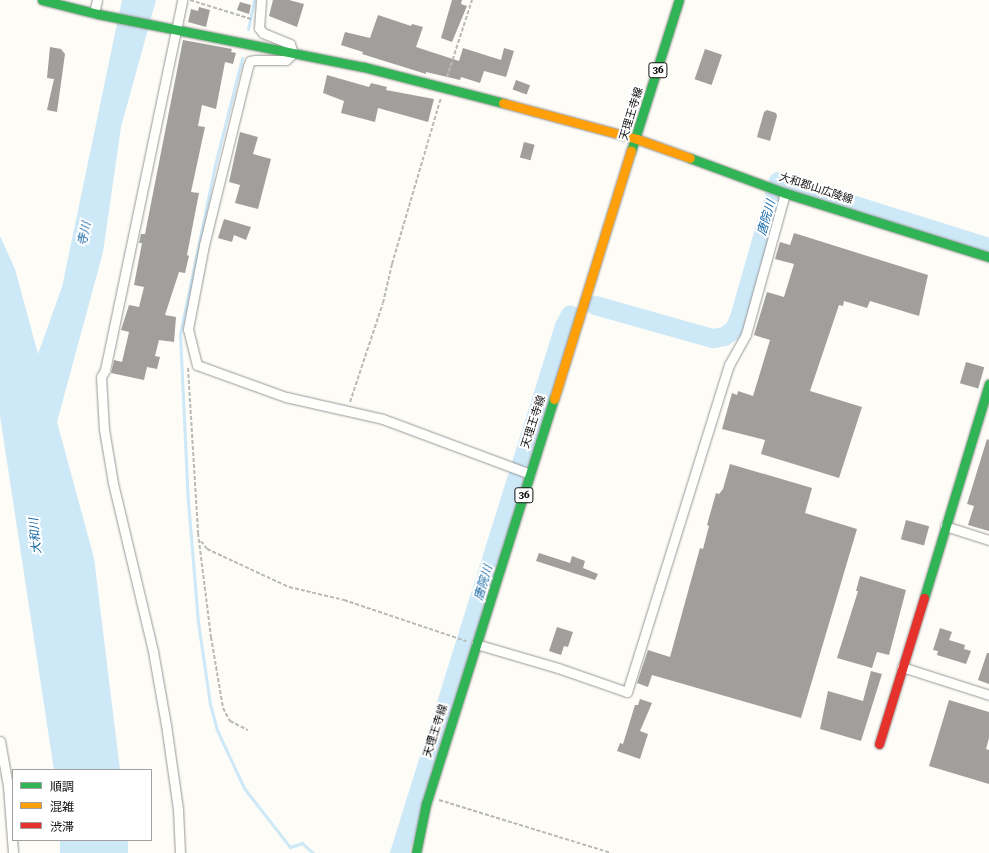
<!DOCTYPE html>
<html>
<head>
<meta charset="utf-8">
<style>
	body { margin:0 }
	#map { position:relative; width:989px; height:853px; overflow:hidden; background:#fdfcf7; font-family:"Roboto Serif","Noto Sans JP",serif }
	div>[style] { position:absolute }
	.water>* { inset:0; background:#cde8f7; transform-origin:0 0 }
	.stream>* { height:3px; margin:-1.5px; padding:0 1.5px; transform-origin:1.5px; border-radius:1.5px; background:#cde8f7 }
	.river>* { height:19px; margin:-9.5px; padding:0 9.5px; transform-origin:9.5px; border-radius:9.5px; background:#cde8f7 }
	.building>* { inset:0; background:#a19f9c; transform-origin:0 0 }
	.path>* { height:2px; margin-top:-1px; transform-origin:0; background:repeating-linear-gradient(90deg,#b9b9b8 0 4px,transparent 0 6px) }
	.roads { filter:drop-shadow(0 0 1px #979795) drop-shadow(0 0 1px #979795) }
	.street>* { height:9px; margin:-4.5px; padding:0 4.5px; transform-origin:4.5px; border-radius:4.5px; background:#fffffe }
	.fast>* { height:9px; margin:-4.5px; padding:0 4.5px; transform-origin:4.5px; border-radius:4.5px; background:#30b455 }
	.slow>* { height:9px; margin:-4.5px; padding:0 4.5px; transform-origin:4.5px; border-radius:4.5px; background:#ff9f0a }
	.jam>* { height:9px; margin:-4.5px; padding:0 4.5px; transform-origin:4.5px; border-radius:4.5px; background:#e5322d }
	span { translate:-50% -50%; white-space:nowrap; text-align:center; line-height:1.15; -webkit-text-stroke:4px #fff; paint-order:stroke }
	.shield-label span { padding:1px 3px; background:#fff; border:1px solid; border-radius:3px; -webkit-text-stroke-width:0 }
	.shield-label { font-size:10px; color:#111; font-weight:700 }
	.street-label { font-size:11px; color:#111 }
	.water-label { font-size:12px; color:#1768a6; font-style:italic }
	.legend { position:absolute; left:12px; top:769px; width:140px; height:72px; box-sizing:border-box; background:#fff; border:1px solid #a0a0a0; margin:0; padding:5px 7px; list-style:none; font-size:12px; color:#111 }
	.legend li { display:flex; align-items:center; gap:8px; height:20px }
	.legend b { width:20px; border:1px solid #a0a0a0 }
</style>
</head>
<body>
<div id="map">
	<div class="water">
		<i style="clip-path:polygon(122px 0,156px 0,121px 127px,103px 252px,57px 422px,94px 558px,120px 770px,54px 770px,0 416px,0 236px,15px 269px,38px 354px,62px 287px)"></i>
		<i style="left:60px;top:840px;width:68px;height:13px"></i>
	</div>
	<div class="stream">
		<i style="left:248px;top:29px;width:30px;rotate:-78deg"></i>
		<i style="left:242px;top:58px;width:110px;rotate:104.2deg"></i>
		<i style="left:215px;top:165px;width:173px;rotate:101.7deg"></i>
		<i style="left:180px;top:334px;width:167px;rotate:87.3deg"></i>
		<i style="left:188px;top:501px;width:121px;rotate:85.3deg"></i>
		<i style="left:198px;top:622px;width:83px;rotate:81.7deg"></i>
		<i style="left:210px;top:704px;width:27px;rotate:75deg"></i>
		<i style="left:217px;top:730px;width:64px;rotate:65deg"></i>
		<i style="left:244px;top:788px;width:75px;rotate:52.1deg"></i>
		<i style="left:290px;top:847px;width:13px;rotate:-18deg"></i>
		<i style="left:302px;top:843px;width:15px;rotate:42deg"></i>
	</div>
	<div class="river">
		<i style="left:595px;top:305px;width:122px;rotate:15.8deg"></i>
		<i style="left:712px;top:338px;width:12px;rotate:-9deg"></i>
		<i style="left:724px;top:336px;width:12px;rotate:-35deg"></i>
		<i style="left:734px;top:329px;width:13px;rotate:-67deg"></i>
		<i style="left:739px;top:317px;width:141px;rotate:-74deg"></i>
		<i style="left:778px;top:181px;width:221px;rotate:17.4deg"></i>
		<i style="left:399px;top:853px;width:552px;rotate:-72.62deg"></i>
		<i style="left:564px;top:326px;width:13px;rotate:-63deg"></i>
	</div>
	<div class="building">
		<i style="clip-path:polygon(273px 0,289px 0,304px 4px,297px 27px,269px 16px)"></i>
		<i style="clip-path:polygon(452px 0,462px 0,461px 4px,467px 6px,452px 42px,441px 38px)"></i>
		<i style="clip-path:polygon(240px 2px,251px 5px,249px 14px,237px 10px)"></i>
		<i style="clip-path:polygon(199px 7px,210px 10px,206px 27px,188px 22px,191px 9px,198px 11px)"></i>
		<i style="clip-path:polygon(378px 15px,411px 26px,412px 24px,423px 27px,416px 47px,459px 61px,463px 48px,501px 60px,504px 48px,514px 51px,506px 77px,484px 71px,480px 83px,461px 77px,460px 80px,426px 72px,426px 74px,362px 54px,363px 52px,341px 45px,345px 32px,370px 38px)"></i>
		<i style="clip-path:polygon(183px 40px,232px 49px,231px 52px,236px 53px,233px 64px,225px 62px,216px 109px,202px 105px,198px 126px,205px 127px,191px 192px,199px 193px,187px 255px,189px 256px,185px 273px,179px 272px,165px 315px,176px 317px,174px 342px,159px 340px,155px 356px,160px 357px,157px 369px,147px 367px,144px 380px,111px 373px,114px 360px,122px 362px,129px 332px,121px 330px,129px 305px,139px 307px,144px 287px,134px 285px,142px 243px,139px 243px,141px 234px,145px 234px)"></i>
		<i style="clip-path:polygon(50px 47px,61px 49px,65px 54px,57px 112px,47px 110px,54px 79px,47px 78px)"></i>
		<i style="left:705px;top:49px;width:18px;height:32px;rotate:19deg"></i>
		<i style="clip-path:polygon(327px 75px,369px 87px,371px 83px,387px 87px,386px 90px,434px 99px,428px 122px,378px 108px,375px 122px,341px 113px,344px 101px,323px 93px)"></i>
		<i style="left:516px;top:80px;width:15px;height:10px;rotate:20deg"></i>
		<i style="clip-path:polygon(767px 110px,776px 113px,777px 116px,770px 141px,757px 137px,764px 112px)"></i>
		<i style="clip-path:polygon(240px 132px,258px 137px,253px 154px,271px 159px,258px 209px,235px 203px,240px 185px,229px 182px)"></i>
		<i style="left:524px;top:142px;width:11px;height:16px;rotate:15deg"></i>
		<i style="clip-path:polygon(224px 219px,251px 227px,246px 240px,234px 235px,232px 242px,218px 238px)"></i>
		<i style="clip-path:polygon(794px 233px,928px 275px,919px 316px,870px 301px,867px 308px,844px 301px,843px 306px,839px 305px,810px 391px,862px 407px,839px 478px,761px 454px,765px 440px,722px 429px,732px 393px,737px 395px,738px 391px,753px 396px,770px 340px,754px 335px,767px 292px,784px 297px,794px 264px,775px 259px,780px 242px,790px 245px)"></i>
		<i style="left:966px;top:362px;width:19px;height:22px;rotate:16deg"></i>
		<i style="clip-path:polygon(987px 439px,989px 440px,989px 531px,968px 525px,974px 506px,967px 504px)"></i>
		<i style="clip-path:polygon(730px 464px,812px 488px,805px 513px,857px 529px,801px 718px,652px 675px,648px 687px,637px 683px,648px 650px,670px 657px,700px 548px,703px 549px,709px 526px,707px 525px,716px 493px,719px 494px,723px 489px)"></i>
		<i style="left:906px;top:520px;width:24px;height:20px;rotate:15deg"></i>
		<i style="clip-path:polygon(539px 553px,570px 563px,572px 556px,585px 561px,583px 568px,598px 574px,595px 580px,536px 561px)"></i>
		<i style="clip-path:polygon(860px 576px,906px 590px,889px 655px,877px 652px,872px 668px,837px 658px,858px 591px,856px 591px)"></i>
		<i style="clip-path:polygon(557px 627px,573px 632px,568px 647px,564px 646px,561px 655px,549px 651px)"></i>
		<i style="clip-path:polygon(940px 628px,952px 632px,949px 640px,965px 645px,964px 649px,971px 651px,966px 664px,937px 655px,938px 651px,933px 650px)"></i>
		<i style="clip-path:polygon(987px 653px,989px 653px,989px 684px,978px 680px)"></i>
		<i style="clip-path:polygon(871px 671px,882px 674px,861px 741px,820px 729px,828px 691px,863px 701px)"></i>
		<i style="clip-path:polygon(640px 699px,652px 703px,640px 731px,648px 734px,640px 759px,617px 751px,620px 743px,623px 744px,635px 705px,638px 705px)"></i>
		<i style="clip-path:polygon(949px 700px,989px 712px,989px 738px,986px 749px,989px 750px,989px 784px,929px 766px)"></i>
	</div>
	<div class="path">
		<i style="left:190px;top:0;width:64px;rotate:17.3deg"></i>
		<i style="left:447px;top:77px;width:81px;rotate:-72deg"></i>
		<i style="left:188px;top:368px;width:165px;rotate:86.5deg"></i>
		<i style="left:198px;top:533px;width:105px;rotate:82.9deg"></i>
		<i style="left:211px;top:637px;width:72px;rotate:80.4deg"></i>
		<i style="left:223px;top:708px;width:15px;rotate:62deg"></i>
		<i style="left:230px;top:721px;width:20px;rotate:27deg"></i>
		<i style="left:350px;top:402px;width:104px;rotate:-71.6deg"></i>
		<i style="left:383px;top:303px;width:40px;rotate:-77deg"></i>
		<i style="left:392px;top:264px;width:173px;rotate:-73.6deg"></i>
		<i style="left:201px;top:541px;width:10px;rotate:53deg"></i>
		<i style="left:207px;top:549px;width:90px;rotate:24.9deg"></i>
		<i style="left:289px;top:587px;width:57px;rotate:13.3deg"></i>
		<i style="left:344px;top:600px;width:129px;rotate:18.6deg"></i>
		<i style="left:439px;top:800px;width:180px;rotate:17.1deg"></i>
	</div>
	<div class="roads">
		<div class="street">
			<i style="left:261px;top:0;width:28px;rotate:94deg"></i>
			<i style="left:259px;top:28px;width:6px;rotate:51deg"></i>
			<i style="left:263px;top:33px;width:29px;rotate:22deg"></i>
			<i style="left:290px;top:44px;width:9px;rotate:72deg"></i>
			<i style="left:293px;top:53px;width:10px;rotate:135deg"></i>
			<i style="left:286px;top:60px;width:31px;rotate:180deg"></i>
			<i style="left:255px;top:60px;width:5px;rotate:169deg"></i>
			<i style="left:250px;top:61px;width:5px;rotate:112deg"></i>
			<i style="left:248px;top:66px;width:184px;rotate:103.8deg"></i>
			<i style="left:204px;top:245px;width:86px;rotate:100.8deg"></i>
			<i style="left:188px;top:329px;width:37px;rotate:76deg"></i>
			<i style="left:197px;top:365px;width:95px;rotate:19.8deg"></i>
			<i style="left:286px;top:397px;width:99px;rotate:12.8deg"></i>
			<i style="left:383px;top:419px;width:157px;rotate:20.5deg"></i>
			<i style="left:94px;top:13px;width:13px;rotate:-77deg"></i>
			<i style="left:945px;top:526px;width:46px;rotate:17.7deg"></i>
			<i style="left:476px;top:644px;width:85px;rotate:16.3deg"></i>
			<i style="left:558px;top:668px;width:73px;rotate:19.2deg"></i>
			<i style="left:627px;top:692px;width:343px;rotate:-72.7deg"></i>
			<i style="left:729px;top:365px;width:35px;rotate:-61deg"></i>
			<i style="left:746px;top:334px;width:146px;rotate:-74.5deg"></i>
			<i style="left:902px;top:667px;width:91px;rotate:17.8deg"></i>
			<i style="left:0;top:741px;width:46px;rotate:79.9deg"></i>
			<i style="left:8px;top:786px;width:67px;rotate:85.7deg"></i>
			<i style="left:180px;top:853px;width:44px;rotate:-92.6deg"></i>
			<i style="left:178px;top:809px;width:85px;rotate:-98.1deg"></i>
			<i style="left:166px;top:725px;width:75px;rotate:-100deg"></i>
			<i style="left:153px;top:651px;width:173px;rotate:-103.4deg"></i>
			<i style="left:113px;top:483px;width:55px;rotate:-99.5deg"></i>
			<i style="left:104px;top:429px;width:52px;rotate:-93.3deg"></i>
			<i style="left:101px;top:377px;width:8px;rotate:-60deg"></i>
			<i style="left:105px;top:370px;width:378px;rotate:-78.2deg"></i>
		</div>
		<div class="fast">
			<i style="left:42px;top:0;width:58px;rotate:14deg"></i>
			<i style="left:98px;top:14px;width:271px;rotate:11.3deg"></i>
			<i style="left:364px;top:67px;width:144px;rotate:14.5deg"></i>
			<i style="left:631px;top:151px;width:158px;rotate:-72.4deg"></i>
			<i style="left:690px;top:158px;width:101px;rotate:20.2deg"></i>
			<i style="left:785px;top:193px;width:214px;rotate:17.4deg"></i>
			<i style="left:924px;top:598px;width:224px;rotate:-73.1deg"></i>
			<i style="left:416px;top:853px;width:50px;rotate:-78.5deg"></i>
			<i style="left:426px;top:804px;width:425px;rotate:-72.5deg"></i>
		</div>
		<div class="slow">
			<i style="left:503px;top:103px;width:139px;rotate:15deg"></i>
			<i style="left:637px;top:139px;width:56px;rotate:19.7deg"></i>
			<i style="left:554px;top:399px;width:260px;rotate:-72.8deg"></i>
		</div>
		<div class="jam">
			<i style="left:879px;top:744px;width:153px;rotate:-72.9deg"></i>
		</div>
	</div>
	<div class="shield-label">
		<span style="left:658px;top:70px">36</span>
		<span style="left:524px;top:495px">36</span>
	</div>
	<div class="street-label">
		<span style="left:632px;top:114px;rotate:-73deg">天理王寺線</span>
		<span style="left:816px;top:189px;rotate:18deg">大和郡山広陵線</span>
		<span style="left:534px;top:422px;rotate:-72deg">天理王寺線</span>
		<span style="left:436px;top:731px;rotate:-72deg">天理王寺線</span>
	</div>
	<div class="water-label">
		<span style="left:767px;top:218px;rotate:-74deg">唐院川</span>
		<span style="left:85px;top:234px;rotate:-78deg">寺川</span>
		<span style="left:36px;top:536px;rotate:-95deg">大和川</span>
		<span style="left:484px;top:583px;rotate:-73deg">唐院川</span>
	</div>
	<ul class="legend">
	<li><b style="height:5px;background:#30b455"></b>順調</li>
	<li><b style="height:5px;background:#ff9f0a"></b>混雑</li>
	<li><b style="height:5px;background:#e5322d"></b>渋滞</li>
	</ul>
</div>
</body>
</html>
